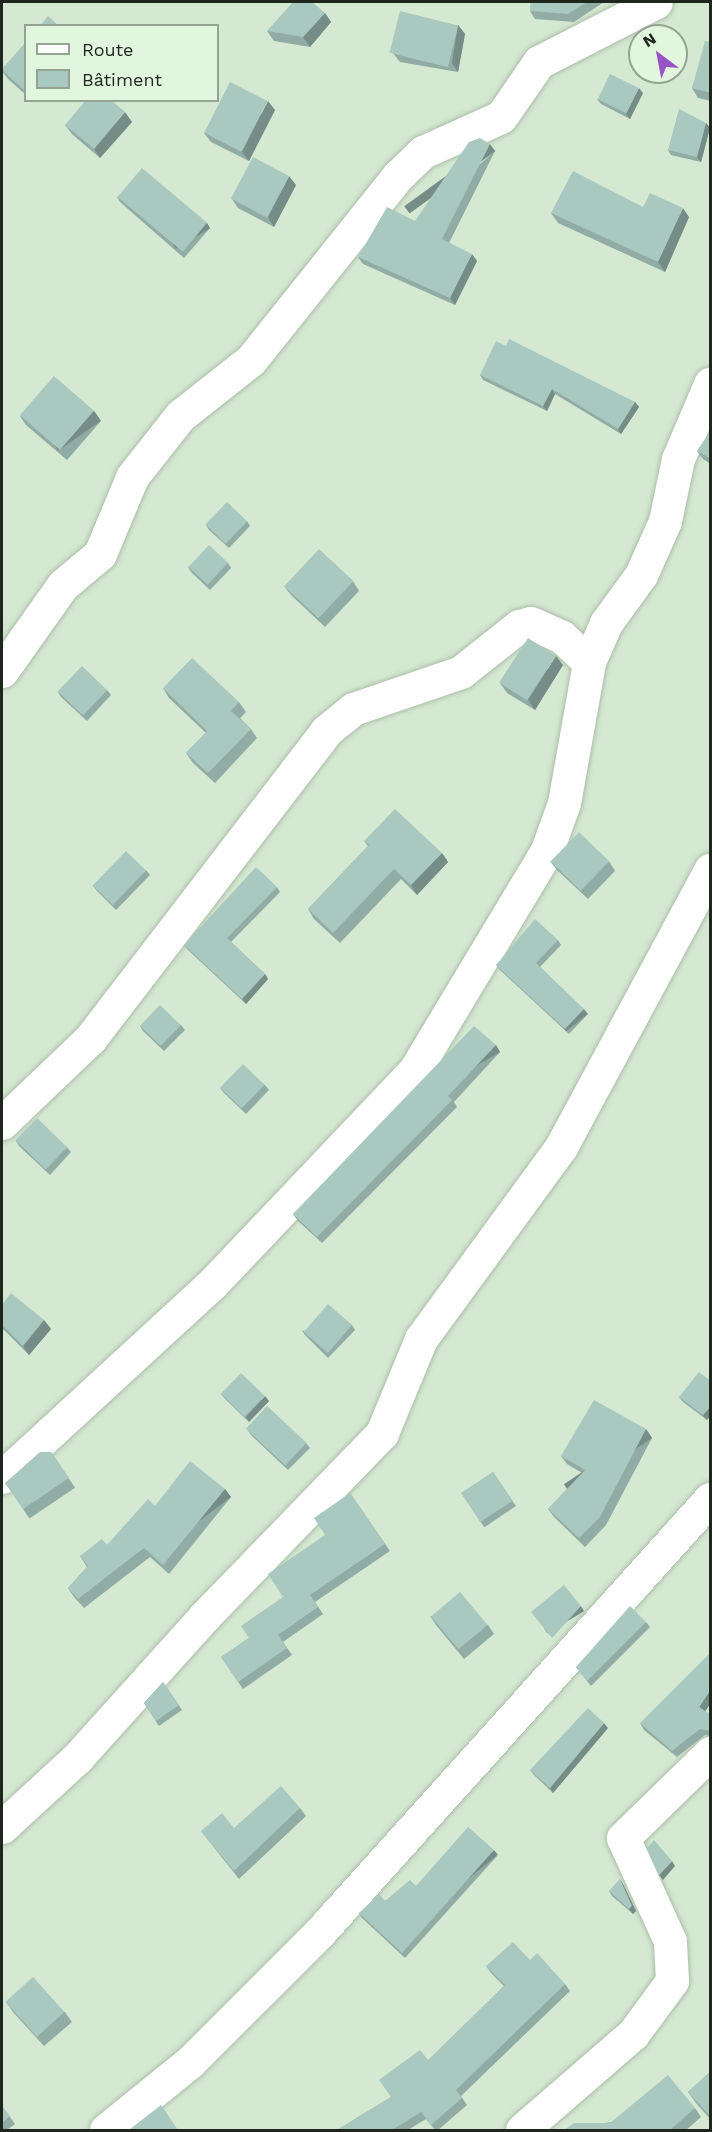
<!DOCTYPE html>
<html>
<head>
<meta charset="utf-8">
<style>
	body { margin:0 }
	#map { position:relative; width:712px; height:2132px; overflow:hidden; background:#d5e8d2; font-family:"Work Sans",sans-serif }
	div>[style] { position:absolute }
	.roads { filter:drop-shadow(0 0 2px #abbea8) drop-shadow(0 0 2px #abbea8) }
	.minor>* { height:33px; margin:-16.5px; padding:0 16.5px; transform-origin:16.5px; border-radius:16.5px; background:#fff }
	.wall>* { inset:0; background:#91aca4; transform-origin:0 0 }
	.shaded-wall>* { inset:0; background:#768c86; transform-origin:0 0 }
	.building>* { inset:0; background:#a9c8bf; transform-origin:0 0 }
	span { translate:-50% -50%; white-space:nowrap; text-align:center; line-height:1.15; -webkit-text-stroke:5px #e2f6df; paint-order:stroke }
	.frame { position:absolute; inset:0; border:3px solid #1f261e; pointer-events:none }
	.legend { position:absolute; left:24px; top:24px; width:195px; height:78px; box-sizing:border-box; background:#e2f6df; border:2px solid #94a392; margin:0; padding:8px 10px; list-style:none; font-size:18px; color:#1f261e }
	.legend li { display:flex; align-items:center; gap:12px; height:30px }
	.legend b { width:30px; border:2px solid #94a392 }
	.north { position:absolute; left:628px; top:24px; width:60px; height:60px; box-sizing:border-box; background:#e2f6df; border:2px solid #94a392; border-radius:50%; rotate:328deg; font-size:16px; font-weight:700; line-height:24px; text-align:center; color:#1f261e }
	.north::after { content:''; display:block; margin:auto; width:21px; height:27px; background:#9a53c6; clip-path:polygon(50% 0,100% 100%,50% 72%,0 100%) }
</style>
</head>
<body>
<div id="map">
	<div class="roads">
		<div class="minor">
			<i style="left:2px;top:671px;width:105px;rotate:-54.7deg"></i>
			<i style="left:63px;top:585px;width:48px;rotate:-40deg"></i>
			<i style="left:100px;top:554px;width:83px;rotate:-67.4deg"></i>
			<i style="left:132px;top:477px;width:78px;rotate:-51.8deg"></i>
			<i style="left:180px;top:416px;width:90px;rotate:-38.3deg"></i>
			<i style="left:251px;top:360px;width:236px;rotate:-51.4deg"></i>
			<i style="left:398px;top:176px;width:35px;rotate:-44deg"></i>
			<i style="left:423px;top:152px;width:85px;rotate:-24.2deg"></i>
			<i style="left:501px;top:117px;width:67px;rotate:-55.4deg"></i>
			<i style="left:539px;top:62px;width:131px;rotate:-27.1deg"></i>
			<i style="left:2px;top:1123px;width:122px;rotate:-43.7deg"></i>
			<i style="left:90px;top:1039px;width:388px;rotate:-52.5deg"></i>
			<i style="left:326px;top:731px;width:35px;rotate:-39deg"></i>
			<i style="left:353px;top:709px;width:114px;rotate:-18.9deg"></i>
			<i style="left:461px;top:672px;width:74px;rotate:-38.4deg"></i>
			<i style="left:519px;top:626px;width:12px;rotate:-14deg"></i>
			<i style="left:531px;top:623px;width:34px;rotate:24deg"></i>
			<i style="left:562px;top:637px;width:37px;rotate:43deg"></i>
			<i style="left:2px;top:1477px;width:285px;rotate:-42.6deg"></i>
			<i style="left:212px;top:1284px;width:295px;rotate:-46.5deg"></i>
			<i style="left:415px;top:1070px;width:257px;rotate:-59deg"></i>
			<i style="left:547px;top:850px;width:50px;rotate:-70.1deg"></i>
			<i style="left:564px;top:803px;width:143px;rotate:-79.9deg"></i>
			<i style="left:589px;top:662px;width:43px;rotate:-66.4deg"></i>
			<i style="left:606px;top:623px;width:59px;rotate:-53.9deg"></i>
			<i style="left:641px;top:575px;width:59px;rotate:-66deg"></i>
			<i style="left:665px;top:521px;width:63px;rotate:-78.2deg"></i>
			<i style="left:678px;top:459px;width:82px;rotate:-66.9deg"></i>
			<i style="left:2px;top:1827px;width:103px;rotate:-42.6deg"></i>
			<i style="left:78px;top:1757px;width:188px;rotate:-48deg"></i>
			<i style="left:204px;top:1617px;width:256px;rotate:-45.9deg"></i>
			<i style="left:382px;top:1433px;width:102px;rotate:-67.5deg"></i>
			<i style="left:421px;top:1339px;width:238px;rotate:-53.9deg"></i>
			<i style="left:561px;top:1147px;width:315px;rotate:-61.7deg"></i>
			<i style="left:106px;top:2130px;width:108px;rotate:-39deg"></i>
			<i style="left:190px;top:2062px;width:184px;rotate:-45deg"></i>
			<i style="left:320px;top:1932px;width:583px;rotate:-47.99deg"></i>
			<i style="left:522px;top:2130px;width:147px;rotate:-40.9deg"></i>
			<i style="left:633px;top:2034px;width:66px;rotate:-53.7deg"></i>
			<i style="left:672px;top:1981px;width:40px;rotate:-92.9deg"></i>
			<i style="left:670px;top:1941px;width:113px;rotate:-114.5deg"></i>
			<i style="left:623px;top:1838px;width:122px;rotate:-44.3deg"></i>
		</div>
	</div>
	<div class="wall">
		<i style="clip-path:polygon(531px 2px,604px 2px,574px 22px,535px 19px,530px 11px)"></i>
		<i style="clip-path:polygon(325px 13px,331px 22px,310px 47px,274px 41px,267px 31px)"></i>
		<i style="clip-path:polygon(458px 25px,465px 34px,458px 72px,400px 62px,393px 53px)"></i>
		<i style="clip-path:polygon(26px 42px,26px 95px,8px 79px,2px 71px)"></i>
		<i style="clip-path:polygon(711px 42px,711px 101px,698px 98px,692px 88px)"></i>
		<i style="clip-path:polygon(643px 93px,630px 119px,601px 104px,597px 99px)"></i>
		<i style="clip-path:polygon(275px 110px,249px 161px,211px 142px,204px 133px)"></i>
		<i style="clip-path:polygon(132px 122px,100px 158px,72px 134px,65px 125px)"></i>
		<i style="clip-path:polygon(706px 123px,710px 128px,701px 162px,671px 155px,668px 150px)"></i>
		<i style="clip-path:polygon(495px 151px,449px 243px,477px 261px,455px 305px,363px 264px,358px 257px,415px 221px)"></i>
		<i style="clip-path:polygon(296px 185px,274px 227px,238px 208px,232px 199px)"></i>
		<i style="clip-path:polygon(117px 197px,207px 223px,210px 228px,184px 258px,120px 202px)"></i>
		<i style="clip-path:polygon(643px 207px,689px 217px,665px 272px,558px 223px,551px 213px)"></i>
		<i style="clip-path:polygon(506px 346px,635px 402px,639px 407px,621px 434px,555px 394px,547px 411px,483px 380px,480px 375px)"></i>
		<i style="clip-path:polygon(94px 411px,101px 421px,67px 460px,26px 425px,20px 416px)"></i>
		<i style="clip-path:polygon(711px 431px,711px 464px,703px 459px,697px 451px)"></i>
		<i style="clip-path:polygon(247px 521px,250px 526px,229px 548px,209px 530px,206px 525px)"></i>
		<i style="clip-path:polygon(228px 563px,231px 568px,210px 590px,191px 572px,188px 567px)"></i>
		<i style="clip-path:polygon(353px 581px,359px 591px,325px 627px,291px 595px,284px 586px)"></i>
		<i style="clip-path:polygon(563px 665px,535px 710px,507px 693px,500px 683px)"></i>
		<i style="clip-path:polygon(163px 688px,239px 702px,246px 712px,240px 718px,251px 729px,257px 738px,215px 783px,193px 763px,186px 753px,206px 733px,169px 698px)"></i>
		<i style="clip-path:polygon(107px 690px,111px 695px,87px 721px,61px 697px,58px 692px)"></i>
		<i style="clip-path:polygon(364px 841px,442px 853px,448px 862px,417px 895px,401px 879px,340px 943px,314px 919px,308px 909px,368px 846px)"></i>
		<i style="clip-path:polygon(550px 861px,609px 861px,615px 871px,588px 899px,557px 870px)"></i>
		<i style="clip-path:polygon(146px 870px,150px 875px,116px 910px,97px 891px,93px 886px)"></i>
		<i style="clip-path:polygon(277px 887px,280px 892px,231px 942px,265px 974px,268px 979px,246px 1004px,188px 950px,184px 945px)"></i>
		<i style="clip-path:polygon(558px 940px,561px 945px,540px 967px,588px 1014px,569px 1034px,500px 970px,496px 965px)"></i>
		<i style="clip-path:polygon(181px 1025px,185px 1030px,164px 1051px,143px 1031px,140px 1026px)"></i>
		<i style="clip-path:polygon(496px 1045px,500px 1052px,454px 1102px,457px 1107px,322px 1243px,298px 1221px,293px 1214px)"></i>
		<i style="clip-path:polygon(265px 1085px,269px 1090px,246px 1114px,224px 1093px,220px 1088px)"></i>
		<i style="clip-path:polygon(16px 1141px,67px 1147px,71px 1152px,50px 1175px,19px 1146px)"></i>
		<i style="clip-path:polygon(2px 1305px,44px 1320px,51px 1329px,29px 1355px,2px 1328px)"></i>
		<i style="clip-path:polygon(352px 1325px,355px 1330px,328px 1358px,306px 1336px,302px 1331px)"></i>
		<i style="clip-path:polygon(711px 1381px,711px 1415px,707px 1420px,683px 1402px,679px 1397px)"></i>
		<i style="clip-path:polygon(221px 1394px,269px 1401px,249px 1422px,225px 1399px)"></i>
		<i style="clip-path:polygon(646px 1429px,652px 1438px,606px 1525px,585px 1547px,554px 1517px,548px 1509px,582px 1473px,567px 1464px,561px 1456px)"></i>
		<i style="clip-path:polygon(248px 1431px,306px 1443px,310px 1448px,288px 1470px,252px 1436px)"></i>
		<i style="left:51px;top:1452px;width:43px;height:55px;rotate:56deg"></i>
		<i style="left:493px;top:1472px;width:41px;height:38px;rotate:56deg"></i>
		<i style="clip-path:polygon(225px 1489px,231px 1497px,169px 1574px,150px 1557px,84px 1608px,74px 1597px,68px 1588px,87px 1567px,80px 1556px,107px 1545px,155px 1506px)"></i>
		<i style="clip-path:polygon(350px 1493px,390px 1551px,315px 1602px,323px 1614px,283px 1642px,292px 1655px,243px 1689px,221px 1657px,249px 1638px,283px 1597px,325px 1535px)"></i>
		<i style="clip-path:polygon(430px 1616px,488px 1625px,494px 1634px,464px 1659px,436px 1625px)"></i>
		<i style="clip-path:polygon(646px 1622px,650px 1627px,591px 1686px,576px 1667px)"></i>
		<i style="clip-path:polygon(163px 1682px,182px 1710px,159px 1726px,144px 1703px)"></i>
		<i style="clip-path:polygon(705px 1711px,711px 1715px,711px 1736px,705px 1735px,677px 1757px,644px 1730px,640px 1723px)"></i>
		<i style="clip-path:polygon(608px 1728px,553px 1793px,534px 1775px,530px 1770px)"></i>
		<i style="clip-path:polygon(300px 1808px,306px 1816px,239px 1879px,201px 1831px,234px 1828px)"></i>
		<i style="clip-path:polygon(498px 1855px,405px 1958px,362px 1918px,359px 1913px,416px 1886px)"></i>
		<i style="clip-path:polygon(623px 1884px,636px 1911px,633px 1914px,612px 1896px,609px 1891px)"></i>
		<i style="clip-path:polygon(530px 1960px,565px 1984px,570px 1991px,461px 2096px,467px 2105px,438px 2130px,435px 2130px,426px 2119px,408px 2130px,337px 2130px,391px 2097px,504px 1986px,491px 1973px,486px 1966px)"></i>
		<i style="clip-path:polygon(6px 2002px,65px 2012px,72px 2022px,44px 2046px,13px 2012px)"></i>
		<i style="clip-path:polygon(711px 2071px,711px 2120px,696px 2103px,688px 2092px)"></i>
		<i style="clip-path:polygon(2px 2106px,15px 2124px,7px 2130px,2px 2130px)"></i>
		<i style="clip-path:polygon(695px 2108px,701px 2117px,686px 2130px,564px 2130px)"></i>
	</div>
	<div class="shaded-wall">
		<i style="clip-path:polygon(325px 13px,331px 22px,310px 47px,303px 37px)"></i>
		<i style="clip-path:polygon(458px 25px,465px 34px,458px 72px,452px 63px)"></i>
		<i style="clip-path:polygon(639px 88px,643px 93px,630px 119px,626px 114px)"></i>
		<i style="clip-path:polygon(268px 101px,275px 110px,249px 161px,242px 152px)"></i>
		<i style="clip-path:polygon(125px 112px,132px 122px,100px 158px,94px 149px)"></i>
		<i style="clip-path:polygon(706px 123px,710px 128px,701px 162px,697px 157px)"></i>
		<i style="left:490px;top:144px;width:9px;height:106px;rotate:54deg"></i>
		<i style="clip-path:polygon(289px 176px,296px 185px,274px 227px,268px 217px)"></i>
		<i style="clip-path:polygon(683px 208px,689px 217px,665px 272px,658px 262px)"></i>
		<i style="left:207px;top:223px;width:6px;height:40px;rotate:59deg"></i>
		<i style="clip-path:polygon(472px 254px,477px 261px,455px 305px,450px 298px)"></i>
		<i style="clip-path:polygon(552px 389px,555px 394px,547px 411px,543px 406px)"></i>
		<i style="clip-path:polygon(635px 402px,639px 407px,621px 434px,618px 429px)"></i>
		<i style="left:94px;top:411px;width:12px;height:52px;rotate:55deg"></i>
		<i style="clip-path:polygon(556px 656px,563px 665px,535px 710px,528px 700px)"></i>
		<i style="clip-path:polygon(442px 853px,448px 862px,417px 895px,411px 885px)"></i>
		<i style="clip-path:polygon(265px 974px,268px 979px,246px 1004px,242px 999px)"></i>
		<i style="left:584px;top:1009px;width:6px;height:28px;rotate:51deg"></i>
		<i style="left:496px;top:1045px;width:8px;height:70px;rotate:60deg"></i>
		<i style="clip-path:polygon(44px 1320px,51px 1329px,29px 1355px,23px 1346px)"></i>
		<i style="clip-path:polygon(265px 1396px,269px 1401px,249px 1422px,246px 1417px)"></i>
		<i style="clip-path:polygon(711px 1406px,711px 1415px,707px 1420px,703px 1415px)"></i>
		<i style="left:646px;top:1429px;width:11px;height:99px;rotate:56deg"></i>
		<i style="left:225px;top:1489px;width:10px;height:98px;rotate:53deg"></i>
		<i style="left:581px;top:1606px;width:6px;height:43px;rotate:59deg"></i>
		<i style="clip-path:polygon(711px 1689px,711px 1703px,704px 1713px,699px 1707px)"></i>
		<i style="clip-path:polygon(604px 1723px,608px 1728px,553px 1793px,550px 1788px)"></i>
		<i style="left:494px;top:1850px;width:6px;height:138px;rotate:51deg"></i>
		<i style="clip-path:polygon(672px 1861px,675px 1866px,663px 1880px,659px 1875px)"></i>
		<i style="clip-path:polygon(620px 1879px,623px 1884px,636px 1911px,633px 1914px,629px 1909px)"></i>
	</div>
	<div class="building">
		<i style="clip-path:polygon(293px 2px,312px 2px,325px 13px,303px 37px,267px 31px)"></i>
		<i style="clip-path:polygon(531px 2px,587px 2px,568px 14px,530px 11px)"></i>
		<i style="left:400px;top:11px;width:60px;height:43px;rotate:14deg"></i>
		<i style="clip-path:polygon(48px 16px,59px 26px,40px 26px)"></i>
		<i style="clip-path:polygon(705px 41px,711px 42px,711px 93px,692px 88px)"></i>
		<i style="clip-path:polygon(26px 42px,26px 88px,24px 90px,2px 70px,2px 69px)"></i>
		<i style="left:610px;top:74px;width:32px;height:28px;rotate:26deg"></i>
		<i style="left:230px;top:82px;width:42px;height:57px;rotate:27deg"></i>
		<i style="clip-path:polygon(86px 100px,111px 100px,125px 112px,94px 149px,65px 125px)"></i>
		<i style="clip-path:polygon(679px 109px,706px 123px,697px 157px,668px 150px)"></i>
		<i style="clip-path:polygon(480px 138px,490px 144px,442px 239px,472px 254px,450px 298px,358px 257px,387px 207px,415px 221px,469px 142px)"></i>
		<i style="left:253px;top:157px;width:41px;height:47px;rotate:28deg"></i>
		<i style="left:142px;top:168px;width:85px;height:38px;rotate:40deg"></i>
		<i style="clip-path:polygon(573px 171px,643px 207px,650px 193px,683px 208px,658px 262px,551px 213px)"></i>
		<i style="clip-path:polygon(509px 339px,635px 402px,618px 429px,552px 389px,543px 406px,480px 375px,496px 341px,506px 346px)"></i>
		<i style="left:54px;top:376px;width:53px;height:52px;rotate:41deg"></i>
		<i style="clip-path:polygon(711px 430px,711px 459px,697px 451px)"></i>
		<i style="left:227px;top:502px;width:28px;height:31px;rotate:44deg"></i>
		<i style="left:209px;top:545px;width:26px;height:30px;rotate:43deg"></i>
		<i style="left:319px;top:549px;width:47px;height:51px;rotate:43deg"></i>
		<i style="left:528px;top:638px;width:33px;height:53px;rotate:33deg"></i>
		<i style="clip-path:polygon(192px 658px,239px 702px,231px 711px,251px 729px,208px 773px,186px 753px,207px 731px,163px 688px)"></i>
		<i style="left:82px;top:666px;width:35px;height:35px;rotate:44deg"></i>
		<i style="clip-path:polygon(395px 809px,442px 853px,411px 885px,394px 869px,333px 933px,308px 909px,369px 845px,364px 841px)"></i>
		<i style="left:579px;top:832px;width:42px;height:41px;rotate:44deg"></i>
		<i style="left:126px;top:851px;width:28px;height:48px;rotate:44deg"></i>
		<i style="clip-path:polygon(256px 867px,277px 887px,227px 938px,265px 974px,242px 999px,184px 945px)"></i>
		<i style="clip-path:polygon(535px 919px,558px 940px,536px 963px,584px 1009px,565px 1029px,496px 965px)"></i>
		<i style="left:160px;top:1005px;width:29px;height:29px;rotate:44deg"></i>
		<i style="clip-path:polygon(474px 1026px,496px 1045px,448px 1096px,452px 1100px,317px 1237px,293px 1214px)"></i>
		<i style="left:243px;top:1064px;width:30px;height:33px;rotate:44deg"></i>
		<i style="left:37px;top:1118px;width:42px;height:31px;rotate:44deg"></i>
		<i style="clip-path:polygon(11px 1293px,44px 1320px,23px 1346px,2px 1325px,2px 1305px)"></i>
		<i style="left:328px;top:1304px;width:32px;height:37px;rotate:41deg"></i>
		<i style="clip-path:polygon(699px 1372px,711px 1381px,711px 1406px,703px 1415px,679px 1397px)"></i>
		<i style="left:241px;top:1373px;width:33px;height:29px;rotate:44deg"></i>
		<i style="clip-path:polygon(594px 1400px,646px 1429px,600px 1517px,579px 1538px,548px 1509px,585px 1470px,561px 1456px)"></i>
		<i style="left:267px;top:1406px;width:54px;height:31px;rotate:43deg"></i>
		<i style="clip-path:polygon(40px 1452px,51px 1452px,69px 1478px,23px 1509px,5px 1483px)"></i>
		<i style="clip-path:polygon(190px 1461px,225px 1489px,163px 1565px,144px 1548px,78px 1599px,68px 1588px,88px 1566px,80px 1556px,102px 1539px,107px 1545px,148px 1499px,155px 1506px)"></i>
		<i style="left:493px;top:1472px;width:35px;height:38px;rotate:57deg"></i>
		<i style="clip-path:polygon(350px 1493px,385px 1544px,310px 1595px,318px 1607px,278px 1635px,287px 1648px,238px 1682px,221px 1657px,249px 1638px,241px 1626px,283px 1597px,268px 1574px,325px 1535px,314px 1518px)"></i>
		<i style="clip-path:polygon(564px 1585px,581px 1606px,552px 1638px,531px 1612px)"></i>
		<i style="left:460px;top:1592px;width:43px;height:38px;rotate:50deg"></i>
		<i style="clip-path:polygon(630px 1606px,646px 1622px,587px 1681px,576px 1667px)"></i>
		<i style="clip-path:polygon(711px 1652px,711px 1689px,699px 1707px,711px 1715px,711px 1731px,700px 1729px,672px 1751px,640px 1723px)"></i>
		<i style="clip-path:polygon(163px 1682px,179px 1705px,156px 1721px,144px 1703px)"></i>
		<i style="clip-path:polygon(588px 1708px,604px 1723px,550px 1788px,530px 1770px)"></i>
		<i style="clip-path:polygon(281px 1786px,300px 1808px,234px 1871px,201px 1831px,222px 1813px,234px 1828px)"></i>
		<i style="clip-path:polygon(468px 1827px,494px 1850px,402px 1953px,359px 1913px,379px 1894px,385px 1901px,410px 1880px,416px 1886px)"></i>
		<i style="clip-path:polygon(654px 1840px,672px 1861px,659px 1875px,647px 1848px)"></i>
		<i style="clip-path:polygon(620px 1879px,632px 1906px,629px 1909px,609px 1891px)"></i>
		<i style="clip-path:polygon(513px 1942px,530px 1960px,537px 1953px,565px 1984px,456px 2090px,462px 2098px,431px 2125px,421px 2112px,392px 2130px,337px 2130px,391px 2097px,379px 2080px,420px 2050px,428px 2060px,505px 1985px,486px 1966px)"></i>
		<i style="left:33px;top:1977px;width:47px;height:37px;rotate:48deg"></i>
		<i style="clip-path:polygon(711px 2071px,711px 2117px,688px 2092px)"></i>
		<i style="clip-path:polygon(668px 2075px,695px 2108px,670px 2130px,564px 2130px,574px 2123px,610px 2123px)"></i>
		<i style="clip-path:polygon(161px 2105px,178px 2130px,129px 2130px)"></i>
		<i style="clip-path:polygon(2px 2106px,10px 2116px,2px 2123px)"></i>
	</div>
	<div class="frame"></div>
	<ul class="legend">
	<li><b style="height:8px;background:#fff"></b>Route</li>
	<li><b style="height:16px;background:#a9c8bf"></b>Bâtiment</li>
	</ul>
	<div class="north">N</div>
</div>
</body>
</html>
